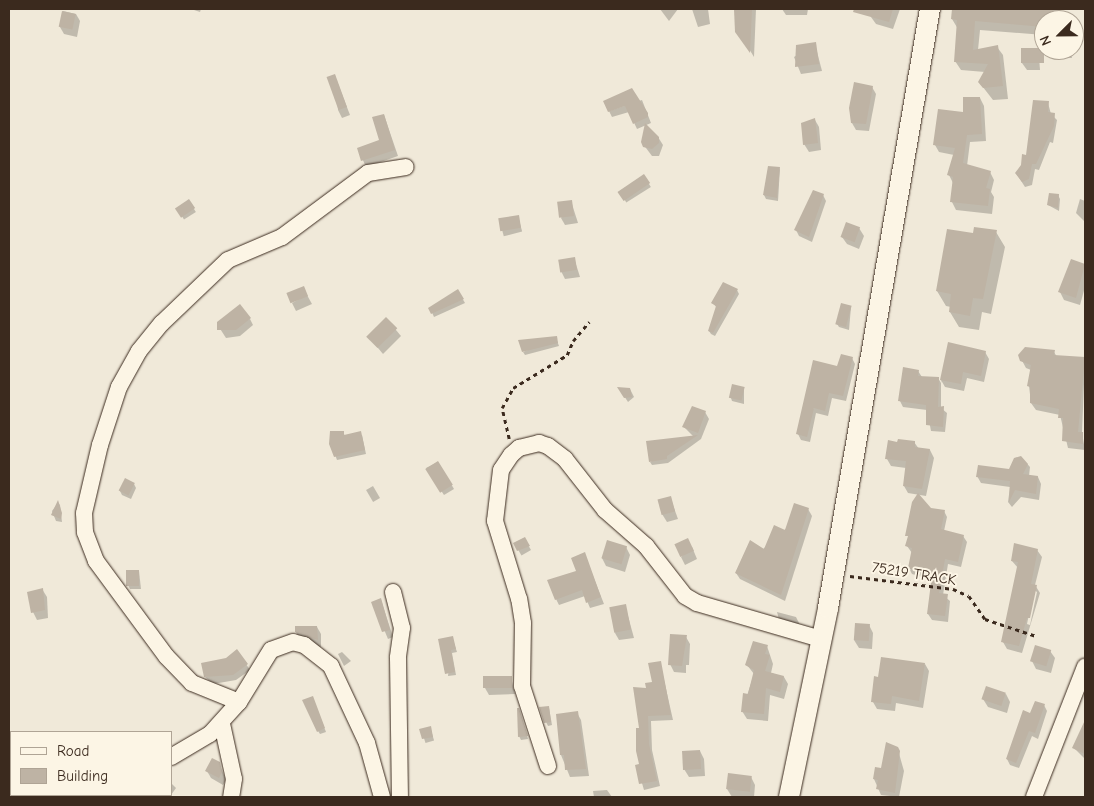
<!DOCTYPE html>
<html>
<head>
<meta charset="utf-8">
<style>
	body { margin:0 }
	#map { position:relative; width:1094px; height:806px; overflow:hidden; background:#f0e9d9; font-family:"Comic Neue",sans-serif }
	div>[style] { position:absolute }
	.shadow>* { inset:0; background:#0003; transform-origin:0 0 }
	.building>* { inset:0; background:#beb3a4; transform-origin:0 0 }
	.path>* { height:2.5px; margin-top:-1.25px; transform-origin:0; background:repeating-linear-gradient(90deg,#3b2a1e 0 4px,transparent 0 8px) }
	.roads { filter:drop-shadow(0 0 1px #3b2a1e) drop-shadow(0 0 1px #3b2a1e) }
	.minor>* { height:16px; margin:-8px; padding:0 8px; transform-origin:8px; border-radius:8px; background:#fcf5e5 }
	.tertiary>* { height:20px; margin:-10px; padding:0 10px; transform-origin:10px; border-radius:10px; background:#fcf5e5 }
	span { translate:-50% -50%; white-space:nowrap; text-align:center; line-height:1.15; -webkit-text-stroke:4px #fcf5e5; paint-order:stroke }
	.street-label { font-size:15px; color:#3b2a1e }
	.frame { position:absolute; inset:0; border:10px solid #3b2a1e; pointer-events:none }
	.legend { position:absolute; left:10px; top:731px; width:162px; height:65px; box-sizing:border-box; background:#fcf5e5; border:1px solid #afa495; margin:0; padding:6px 9px; list-style:none; font-size:15px; color:#3b2a1e }
	.legend li { display:flex; align-items:center; gap:10px; height:25px }
	.legend b { width:25px; border:1px solid #afa495 }
	.north { position:absolute; left:1034px; top:10px; width:50px; height:50px; box-sizing:border-box; background:#fcf5e5; border:1px solid #afa495; border-radius:50%; rotate:247deg; font-size:14px; font-weight:700; line-height:20px; text-align:center; color:#3b2a1e }
	.north::after { content:''; display:block; margin:auto; width:18px; height:22px; background:#3b2a1e; clip-path:polygon(50% 0,100% 100%,50% 72%,0 100%) }
</style>
</head>
<body>
<div id="map">
	<div class="shadow">
		<i style="clip-path:polygon(191px 9px,201px 9px,200px 12px)"></i>
		<i style="clip-path:polygon(660px 9px,678px 9px,669px 21px)"></i>
		<i style="clip-path:polygon(692px 9px,708px 9px,710px 24px,698px 27px)"></i>
		<i style="clip-path:polygon(735px 9px,756px 9px,754px 57px,735px 26px)"></i>
		<i style="clip-path:polygon(808px 9px,807px 15px,786px 15px,782px 9px)"></i>
		<i style="clip-path:polygon(874px 9px,900px 9px,893px 29px,876px 24px,871px 17px)"></i>
		<i style="clip-path:polygon(953px 9px,1060px 9px,1062px 16px,1058px 20px,1044px 20px,1044px 35px,980px 30px,978px 50px,997px 47px,1003px 55px,1008px 99px,993px 100px,979px 82px,985px 72px,961px 70px,955px 61px,958px 29px,952px 19px)"></i>
		<i style="clip-path:polygon(63px 11px,76px 14px,80px 21px,77px 37px,64px 34px,60px 27px)"></i>
		<i style="clip-path:polygon(815px 44px,822px 71px,801px 74px,794px 57px)"></i>
		<i style="clip-path:polygon(1059px 50px,1070px 50px,1072px 58px,1061px 58px)"></i>
		<i style="clip-path:polygon(1039px 57px,1040px 70px,1027px 70px,1022px 63px)"></i>
		<i style="clip-path:polygon(335px 76px,350px 115px,342px 118px,338px 110px)"></i>
		<i style="clip-path:polygon(872px 87px,876px 94px,869px 131px,856px 130px,852px 123px)"></i>
		<i style="clip-path:polygon(980px 98px,984px 106px,986px 141px,970px 142px,967px 166px,990px 172px,994px 180px,991px 192px,994px 197px,992px 214px,956px 210px,952px 202px,953px 183px,949px 175px,954px 155px,939px 152px,935px 145px)"></i>
		<i style="clip-path:polygon(642px 100px,651px 123px,637px 129px,629px 112px,612px 117px,609px 111px)"></i>
		<i style="clip-path:polygon(1048px 103px,1051px 114px,1057px 120px,1053px 143px,1050px 142px,1039px 170px,1035px 169px,1032px 185px,1025px 187px,1016px 173px,1028px 156px)"></i>
		<i style="clip-path:polygon(384px 115px,398px 156px,366px 167px,358px 149px,381px 141px)"></i>
		<i style="clip-path:polygon(815px 120px,819px 127px,821px 150px,809px 152px,804px 144px)"></i>
		<i style="clip-path:polygon(658px 137px,663px 145px,659px 156px,652px 156px,643px 144px)"></i>
		<i style="clip-path:polygon(780px 168px,778px 201px,766px 199px,764px 195px)"></i>
		<i style="left:644px;top:176px;width:13px;height:29px;rotate:58deg"></i>
		<i style="clip-path:polygon(823px 195px,826px 201px,812px 242px,799px 236px,796px 230px)"></i>
		<i style="clip-path:polygon(1058px 195px,1060px 199px,1059px 211px,1048px 205px)"></i>
		<i style="clip-path:polygon(1080px 199px,1085px 201px,1085px 222px,1076px 213px)"></i>
		<i style="left:189px;top:201px;width:13px;height:14px;rotate:58deg"></i>
		<i style="clip-path:polygon(571px 201px,578px 223px,565px 225px,561px 218px)"></i>
		<i style="left:518px;top:216px;width:16px;height:19px;rotate:75deg"></i>
		<i style="clip-path:polygon(859px 228px,864px 236px,859px 249px,847px 244px,842px 237px)"></i>
		<i style="clip-path:polygon(996px 232px,1005px 247px,991px 314px,982px 312px,979px 330px,959px 327px,950px 312px,951px 307px,946px 306px,937px 291px,974px 235px)"></i>
		<i style="clip-path:polygon(574px 258px,580px 277px,565px 279px,561px 271px)"></i>
		<i style="clip-path:polygon(1072px 261px,1085px 265px,1085px 287px,1080px 305px,1064px 300px,1060px 292px)"></i>
		<i style="clip-path:polygon(737px 290px,739px 294px,715px 336px,711px 334px,709px 331px,717px 308px,713px 303px)"></i>
		<i style="clip-path:polygon(458px 291px,465px 303px,434px 317px,430px 308px)"></i>
		<i style="clip-path:polygon(307px 295px,312px 304px,296px 311px,292px 303px)"></i>
		<i style="clip-path:polygon(851px 307px,849px 330px,839px 327px,837px 324px)"></i>
		<i style="clip-path:polygon(386px 318px,401px 336px,383px 354px,368px 336px)"></i>
		<i style="clip-path:polygon(250px 319px,253px 325px,240px 336px,226px 338px,217px 324px)"></i>
		<i style="clip-path:polygon(556px 338px,559px 346px,525px 355px,523px 352px)"></i>
		<i style="clip-path:polygon(949px 344px,985px 352px,989px 359px,984px 382px,967px 378px,964px 391px,945px 387px,941px 380px,941px 408px,947px 413px,945px 432px,931px 431px,927px 410px,903px 407px,900px 401px,918px 371px,922px 377px,938px 378px,941px 383px)"></i>
		<i style="clip-path:polygon(1054px 352px,1057px 357px,1085px 360px,1082px 433px,1085px 450px,1068px 448px,1060px 415px,1036px 410px,1031px 403px,1029px 386px,1031px 370px,1026px 368px,1019px 355px)"></i>
		<i style="clip-path:polygon(852px 358px,855px 364px,846px 401px,832px 398px,828px 416px,816px 413px,810px 442px,801px 440px,798px 434px,838px 368px)"></i>
		<i style="clip-path:polygon(619px 388px,630px 389px,634px 397px,628px 402px)"></i>
		<i style="clip-path:polygon(744px 388px,744px 404px,732px 401px,731px 398px)"></i>
		<i style="clip-path:polygon(705px 412px,709px 419px,701px 439px,668px 463px,652px 465px,650px 462px,694px 437px,684px 427px)"></i>
		<i style="clip-path:polygon(343px 432px,345px 436px,362px 435px,366px 454px,337px 460px,331px 444px)"></i>
		<i style="clip-path:polygon(889px 442px,914px 442px,919px 449px,930px 450px,934px 458px,926px 496px,908px 493px,904px 486px,906px 468px,891px 466px,887px 459px)"></i>
		<i style="clip-path:polygon(1021px 457px,1030px 467px,1029px 476px,1038px 477px,1041px 484px,1039px 500px,1021px 497px,1012px 507px,1008px 502px,1010px 487px,981px 483px,977px 476px,1010px 471px)"></i>
		<i style="clip-path:polygon(438px 462px,454px 489px,444px 495px,426px 468px)"></i>
		<i style="clip-path:polygon(134px 484px,136px 488px,131px 499px,122px 495px,120px 491px)"></i>
		<i style="left:373px;top:486px;width:14px;height:8px;rotate:60deg"></i>
		<i style="clip-path:polygon(670px 497px,678px 519px,667px 522px,662px 514px)"></i>
		<i style="clip-path:polygon(58px 503px,60px 505px,62px 522px,56px 521px,52px 511px)"></i>
		<i style="clip-path:polygon(808px 509px,812px 516px,785px 601px,740px 579px,736px 573px)"></i>
		<i style="clip-path:polygon(930px 509px,944px 511px,947px 517px,944px 531px,963px 536px,967px 542px,961px 567px,948px 564px,943px 595px,950px 601px,948px 622px,932px 620px,928px 614px,932px 580px,912px 574px,909px 568px,912px 553px,907px 546px)"></i>
		<i style="left:524px;top:538px;width:14px;height:11px;rotate:60deg"></i>
		<i style="clip-path:polygon(626px 547px,630px 555px,625px 572px,606px 566px,602px 558px)"></i>
		<i style="clip-path:polygon(692px 547px,697px 559px,685px 565px,681px 557px)"></i>
		<i style="clip-path:polygon(evenodd,1037px 550px,1042px 557px,1035px 585px,1040px 593px,1022px 653px,1007px 649px,1003px 642px,1018px 568px,1012px 561px,1037px 550px,1034px 590px,1037px 592px,1030px 625px,1027px 624px,1034px 590px)"></i>
		<i style="clip-path:polygon(584px 553px,604px 604px,590px 608px,585px 596px,559px 605px,556px 599px,577px 571px)"></i>
		<i style="clip-path:polygon(139px 571px,141px 589px,130px 589px,128px 585px)"></i>
		<i style="clip-path:polygon(42px 589px,47px 597px,48px 618px,37px 620px,33px 612px)"></i>
		<i style="clip-path:polygon(381px 600px,393px 637px,388px 639px,373px 603px)"></i>
		<i style="clip-path:polygon(625px 605px,634px 638px,619px 640px,615px 633px)"></i>
		<i style="clip-path:polygon(777px 612px,796px 617px,800px 625px,780px 623px)"></i>
		<i style="clip-path:polygon(869px 625px,873px 633px,872px 649px,859px 648px,854px 640px)"></i>
		<i style="clip-path:polygon(317px 627px,321px 634px,321px 647px,301px 640px,296px 632px)"></i>
		<i style="clip-path:polygon(452px 637px,457px 652px,452px 653px,456px 675px,448px 676px)"></i>
		<i style="clip-path:polygon(686px 637px,690px 644px,689px 665px,686px 665px,686px 673px,674px 672px,670px 664px)"></i>
		<i style="clip-path:polygon(767px 646px,773px 664px,771px 673px,784px 677px,788px 684px,784px 699px,770px 695px,768px 721px,747px 719px,742px 711px,754px 674px,747px 665px)"></i>
		<i style="clip-path:polygon(1050px 651px,1055px 658px,1051px 673px,1036px 669px,1032px 661px)"></i>
		<i style="clip-path:polygon(342px 652px,351px 661px,344px 666px,338px 654px)"></i>
		<i style="clip-path:polygon(660px 662px,673px 720px,651px 721px,652px 750px,660px 786px,644px 790px,637px 766px,640px 765px,640px 729px,648px 689px,653px 683px)"></i>
		<i style="clip-path:polygon(246px 664px,250px 670px,236px 680px,213px 684px,205px 677px)"></i>
		<i style="clip-path:polygon(925px 664px,929px 671px,923px 708px,896px 703px,895px 711px,877px 709px,873px 702px)"></i>
		<i style="clip-path:polygon(511px 677px,515px 694px,489px 695px,485px 688px)"></i>
		<i style="clip-path:polygon(1006px 694px,1010px 702px,1007px 713px,988px 707px,983px 699px)"></i>
		<i style="clip-path:polygon(314px 701px,326px 732px,320px 734px,318px 731px)"></i>
		<i style="clip-path:polygon(1044px 705px,1047px 711px,1038px 739px,1032px 736px,1019px 768px,1010px 765px,1007px 759px,1031px 715px)"></i>
		<i style="clip-path:polygon(549px 708px,552px 725px,548px 726px,546px 722px)"></i>
		<i style="clip-path:polygon(520px 713px,528px 739px,521px 740px,519px 736px)"></i>
		<i style="clip-path:polygon(577px 713px,581px 720px,589px 776px,570px 777px,561px 755px)"></i>
		<i style="clip-path:polygon(1085px 723px,1085px 759px,1074px 748px)"></i>
		<i style="left:430px;top:727px;width:14px;height:9px;rotate:73deg"></i>
		<i style="clip-path:polygon(898px 750px,904px 771px,899px 797px,881px 795px,874px 779px)"></i>
		<i style="clip-path:polygon(700px 751px,704px 759px,705px 776px,689px 777px,684px 769px,683px 752px)"></i>
		<i style="clip-path:polygon(219px 763px,226px 780px,223px 785px,211px 778px,207px 771px)"></i>
		<i style="clip-path:polygon(751px 777px,755px 785px,754px 797px,732px 797px,727px 789px)"></i>
		<i style="clip-path:polygon(171px 783px,176px 788px,171px 795px)"></i>
		<i style="clip-path:polygon(607px 790px,612px 797px,594px 797px,593px 791px)"></i>
		<i style="clip-path:polygon(155px 795px,171px 795px,169px 797px)"></i>
	</div>
	<div class="building">
		<i style="clip-path:polygon(734px 9px,752px 9px,750px 53px,735px 32px)"></i>
		<i style="clip-path:polygon(854px 9px,893px 9px,889px 22px,853px 12px)"></i>
		<i style="clip-path:polygon(952px 9px,1053px 9px,1054px 20px,1044px 20px,1044px 27px,975px 21px,973px 50px,998px 45px,1003px 86px,983px 88px,978px 82px,988px 64px,954px 62px,957px 20px,951px 19px)"></i>
		<i style="left:62px;top:11px;width:14px;height:16px;rotate:12deg"></i>
		<i style="clip-path:polygon(816px 42px,819px 64px,795px 67px,796px 45px)"></i>
		<i style="left:1021px;top:48px;width:23px;height:15px"></i>
		<i style="left:335px;top:74px;width:35px;height:9px;rotate:70deg"></i>
		<i style="clip-path:polygon(854px 82px,873px 86px,866px 124px,851px 123px,849px 108px)"></i>
		<i style="clip-path:polygon(632px 88px,648px 113px,648px 117px,633px 124px,625px 106px,608px 112px,603px 101px)"></i>
		<i style="clip-path:polygon(963px 97px,980px 97px,982px 134px,967px 135px,963px 163px,991px 171px,986px 188px,990px 189px,988px 206px,950px 202px,953px 177px,947px 175px,955px 148px,933px 145px,938px 109px,963px 112px)"></i>
		<i style="clip-path:polygon(1033px 100px,1049px 101px,1048px 112px,1055px 113px,1054px 126px,1036px 164px,1032px 164px,1029px 179px,1022px 182px,1015px 173px,1021px 165px,1022px 154px,1026px 155px)"></i>
		<i style="clip-path:polygon(384px 114px,395px 150px,361px 161px,357px 148px,379px 140px,372px 117px)"></i>
		<i style="clip-path:polygon(815px 118px,818px 143px,803px 145px,801px 123px)"></i>
		<i style="clip-path:polygon(645px 123px,659px 137px,659px 143px,652px 149px,643px 147px,641px 142px)"></i>
		<i style="clip-path:polygon(768px 166px,780px 167px,777px 198px,763px 195px)"></i>
		<i style="left:644px;top:174px;width:11px;height:32px;rotate:56deg"></i>
		<i style="clip-path:polygon(813px 190px,824px 194px,809px 237px,794px 230px)"></i>
		<i style="clip-path:polygon(1049px 193px,1059px 194px,1058px 208px,1047px 205px)"></i>
		<i style="left:189px;top:199px;width:11px;height:17px;rotate:56deg"></i>
		<i style="left:572px;top:200px;width:16px;height:15px;rotate:83deg"></i>
		<i style="left:519px;top:215px;width:13px;height:21px;rotate:81deg"></i>
		<i style="left:846px;top:222px;width:15px;height:16px;rotate:20deg"></i>
		<i style="clip-path:polygon(974px 227px,997px 230px,983px 299px,973px 298px,970px 316px,949px 312px,951px 294px,936px 291px,947px 229px,973px 233px)"></i>
		<i style="left:575px;top:257px;width:13px;height:17px;rotate:81deg"></i>
		<i style="clip-path:polygon(1071px 259px,1085px 264px,1076px 298px,1058px 292px)"></i>
		<i style="clip-path:polygon(723px 282px,738px 289px,713px 333px,708px 331px,716px 306px,711px 303px)"></i>
		<i style="left:304px;top:286px;width:11px;height:19px;rotate:68deg"></i>
		<i style="clip-path:polygon(458px 289px,464px 299px,431px 314px,428px 308px)"></i>
		<i style="left:841px;top:303px;width:11px;height:22px;rotate:15deg"></i>
		<i style="clip-path:polygon(240px 304px,251px 318px,236px 330px,217px 330px,217px 322px)"></i>
		<i style="left:386px;top:317px;width:16px;height:28px;rotate:45deg"></i>
		<i style="clip-path:polygon(557px 336px,558px 343px,522px 352px,518px 340px)"></i>
		<i style="clip-path:polygon(948px 342px,986px 351px,981px 376px,963px 372px,961px 384px,940px 380px)"></i>
		<i style="clip-path:polygon(1025px 347px,1055px 350px,1054px 355px,1085px 357px,1078px 432px,1083px 432px,1083px 444px,1062px 441px,1063px 418px,1058px 418px,1059px 409px,1030px 403px,1030px 387px,1027px 386px,1031px 365px,1020px 361px,1018px 355px)"></i>
		<i style="clip-path:polygon(841px 354px,853px 357px,843px 396px,829px 393px,825px 411px,814px 408px,807px 437px,796px 434px,813px 360px,837px 366px)"></i>
		<i style="clip-path:polygon(903px 367px,919px 370px,918px 376px,939px 377px,938px 407px,944px 406px,943px 427px,926px 425px,926px 405px,898px 401px)"></i>
		<i style="left:732px;top:384px;width:13px;height:14px;rotate:13deg"></i>
		<i style="clip-path:polygon(617px 387px,630px 388px,632px 397px,624px 398px)"></i>
		<i style="clip-path:polygon(692px 406px,706px 411px,698px 433px,682px 427px)"></i>
		<i style="clip-path:polygon(330px 431px,344px 431px,344px 435px,361px 431px,365px 450px,334px 457px,329px 444px)"></i>
		<i style="clip-path:polygon(698px 435px,667px 456px,667px 459px,649px 462px,646px 441px)"></i>
		<i style="clip-path:polygon(898px 439px,915px 441px,915px 447px,930px 449px,922px 489px,903px 486px,906px 461px,885px 459px,888px 440px,897px 442px)"></i>
		<i style="clip-path:polygon(1021px 456px,1028px 464px,1023px 474px,1038px 476px,1036px 494px,1015px 490px,1009px 502px,1010px 481px,976px 477px,978px 465px,1009px 469px,1014px 458px)"></i>
		<i style="left:438px;top:461px;width:28px;height:15px;rotate:58deg"></i>
		<i style="left:125px;top:478px;width:11px;height:14px;rotate:27deg"></i>
		<i style="clip-path:polygon(918px 493px,931px 508px,945px 510px,941px 529px,964px 535px,958px 562px,945px 559px,939px 593px,948px 594px,945px 616px,927px 614px,932px 575px,908px 568px,912px 548px,905px 546px,908px 536px,905px 536px,912px 502px)"></i>
		<i style="left:671px;top:496px;width:16px;height:14px;rotate:75deg"></i>
		<i style="clip-path:polygon(58px 500px,62px 513px,61px 519px,51px 515px)"></i>
		<i style="clip-path:polygon(794px 503px,809px 508px,781px 595px,735px 573px,750px 540px,764px 549px,774px 525px,785px 530px)"></i>
		<i style="clip-path:polygon(525px 537px,530px 546px,517px 551px,513px 543px)"></i>
		<i style="left:688px;top:538px;width:14px;height:15px;rotate:65deg"></i>
		<i style="left:607px;top:540px;width:21px;height:19px;rotate:17deg"></i>
		<i style="clip-path:polygon(1014px 543px,1038px 549px,1031px 584px,1037px 585px,1030px 618px,1027px 618px,1019px 646px,1001px 642px,1018px 562px,1011px 561px)"></i>
		<i style="clip-path:polygon(585px 552px,601px 597px,586px 603px,582px 590px,555px 600px,547px 580px,576px 571px,571px 558px)"></i>
		<i style="left:126px;top:570px;width:13px;height:16px"></i>
		<i style="clip-path:polygon(43px 588px,45px 610px,31px 613px,27px 592px)"></i>
		<i style="clip-path:polygon(381px 598px,390px 630px,382px 632px,371px 602px)"></i>
		<i style="left:626px;top:604px;width:26px;height:17px;rotate:79deg"></i>
		<i style="left:855px;top:623px;width:15px;height:17px;rotate:4deg"></i>
		<i style="clip-path:polygon(295px 626px,317px 626px,318px 640px,295px 632px)"></i>
		<i style="clip-path:polygon(670px 634px,687px 635px,682px 666px,668px 665px)"></i>
		<i style="clip-path:polygon(453px 636px,456px 649px,451px 650px,455px 672px,445px 674px,438px 639px)"></i>
		<i style="clip-path:polygon(753px 641px,768px 645px,765px 654px,770px 655px,765px 671px,784px 676px,780px 692px,766px 688px,764px 714px,741px 712px,743px 693px,748px 694px,754px 670px,745px 665px)"></i>
		<i style="left:1035px;top:645px;width:17px;height:17px;rotate:17deg"></i>
		<i style="clip-path:polygon(237px 649px,248px 664px,233px 675px,204px 677px,201px 663px,226px 658px)"></i>
		<i style="clip-path:polygon(881px 657px,925px 663px,919px 701px,892px 696px,891px 704px,871px 702px,874px 676px,878px 677px)"></i>
		<i style="clip-path:polygon(661px 661px,671px 715px,648px 716px,649px 744px,657px 781px,639px 784px,635px 765px,639px 764px,636px 751px,636px 728px,639px 728px,633px 687px,646px 688px,645px 683px,652px 682px,648px 663px)"></i>
		<i style="left:512px;top:676px;width:12px;height:29px;rotate:90deg"></i>
		<i style="left:986px;top:686px;width:21px;height:14px;rotate:19deg"></i>
		<i style="clip-path:polygon(313px 696px,325px 728px,317px 732px,302px 700px)"></i>
		<i style="clip-path:polygon(1035px 701px,1045px 704px,1035px 733px,1029px 731px,1016px 763px,1006px 759px,1023px 710px,1030px 713px)"></i>
		<i style="clip-path:polygon(549px 706px,551px 722px,544px 723px,539px 707px)"></i>
		<i style="clip-path:polygon(517px 708px,519px 708px,528px 736px,518px 737px)"></i>
		<i style="clip-path:polygon(578px 711px,586px 769px,565px 770px,564px 755px,560px 755px,556px 714px)"></i>
		<i style="clip-path:polygon(1085px 720px,1085px 754px,1072px 748px)"></i>
		<i style="clip-path:polygon(431px 726px,433px 737px,422px 739px,419px 729px)"></i>
		<i style="clip-path:polygon(886px 742px,898px 747px,900px 751px,895px 793px,876px 789px,878px 780px,873px 779px,875px 767px,881px 768px)"></i>
		<i style="left:700px;top:750px;width:19px;height:18px;rotate:87deg"></i>
		<i style="clip-path:polygon(212px 758px,220px 762px,222px 772px,219px 778px,205px 771px)"></i>
		<i style="left:728px;top:773px;width:24px;height:16px;rotate:7deg"></i>
	</div>
	<div class="path">
		<i style="left:509px;top:439px;width:32px;rotate:-103deg"></i>
		<i style="left:502px;top:408px;width:23px;rotate:-61deg"></i>
		<i style="left:513px;top:388px;width:63px;rotate:-31.4deg"></i>
		<i style="left:567px;top:355px;width:15px;rotate:-67deg"></i>
		<i style="left:573px;top:341px;width:25px;rotate:-50deg"></i>
		<i style="left:850px;top:576px;width:104px;rotate:7.2deg"></i>
		<i style="left:953px;top:589px;width:17px;rotate:24deg"></i>
		<i style="left:969px;top:596px;width:28px;rotate:55deg"></i>
		<i style="left:985px;top:619px;width:54px;rotate:18.4deg"></i>
	</div>
	<div class="roads">
		<div class="minor">
			<i style="left:393px;top:592px;width:37px;rotate:76deg"></i>
			<i style="left:402px;top:628px;width:30px;rotate:98deg"></i>
			<i style="left:398px;top:658px;width:139px;rotate:89.2deg"></i>
			<i style="left:222px;top:724px;width:56px;rotate:77.7deg"></i>
			<i style="left:234px;top:779px;width:18px;rotate:99deg"></i>
			<i style="left:171px;top:757px;width:45px;rotate:-30.5deg"></i>
			<i style="left:210px;top:734px;width:43px;rotate:-47.8deg"></i>
			<i style="left:548px;top:766px;width:84px;rotate:-108deg"></i>
			<i style="left:522px;top:686px;width:63px;rotate:-89.1deg"></i>
			<i style="left:523px;top:623px;width:24px;rotate:-99deg"></i>
			<i style="left:519px;top:599px;width:82px;rotate:-107.1deg"></i>
			<i style="left:495px;top:521px;width:51px;rotate:-83.3deg"></i>
			<i style="left:501px;top:470px;width:18px;rotate:-56deg"></i>
			<i style="left:511px;top:455px;width:11px;rotate:-41deg"></i>
			<i style="left:519px;top:448px;width:21px;rotate:-14deg"></i>
			<i style="left:539px;top:443px;width:9px;rotate:18deg"></i>
			<i style="left:548px;top:446px;width:21px;rotate:37deg"></i>
			<i style="left:565px;top:459px;width:65px;rotate:51.9deg"></i>
			<i style="left:605px;top:510px;width:55px;rotate:41.3deg"></i>
			<i style="left:646px;top:546px;width:63px;rotate:52deg"></i>
			<i style="left:685px;top:596px;width:14px;rotate:30deg"></i>
			<i style="left:697px;top:603px;width:129px;rotate:16.2deg"></i>
			<i style="left:92px;top:797px;width:8px;rotate:-14deg"></i>
			<i style="left:382px;top:797px;width:56px;rotate:-105.5deg"></i>
			<i style="left:367px;top:743px;width:85px;rotate:-115.1deg"></i>
			<i style="left:331px;top:666px;width:34px;rotate:-142deg"></i>
			<i style="left:304px;top:645px;width:11px;rotate:-165deg"></i>
			<i style="left:293px;top:642px;width:23px;rotate:160deg"></i>
			<i style="left:271px;top:650px;width:61px;rotate:121.6deg"></i>
			<i style="left:239px;top:702px;width:51px;rotate:-158deg"></i>
			<i style="left:192px;top:683px;width:37px;rotate:-134deg"></i>
			<i style="left:166px;top:656px;width:118px;rotate:-126.4deg"></i>
			<i style="left:96px;top:561px;width:31px;rotate:-111deg"></i>
			<i style="left:85px;top:532px;width:19px;rotate:-93deg"></i>
			<i style="left:84px;top:513px;width:70px;rotate:-76.8deg"></i>
			<i style="left:100px;top:445px;width:61px;rotate:-71.9deg"></i>
			<i style="left:119px;top:387px;width:41px;rotate:-60.9deg"></i>
			<i style="left:139px;top:351px;width:36px;rotate:-51deg"></i>
			<i style="left:162px;top:323px;width:91px;rotate:-43.7deg"></i>
			<i style="left:228px;top:260px;width:59px;rotate:-23.1deg"></i>
			<i style="left:282px;top:237px;width:107px;rotate:-36.7deg"></i>
			<i style="left:368px;top:173px;width:38px;rotate:-9deg"></i>
			<i style="left:1034px;top:797px;width:140px;rotate:-68.6deg"></i>
		</div>
		<div class="tertiary">
			<i style="left:789px;top:797px;width:193px;rotate:-78.3deg"></i>
			<i style="left:828px;top:608px;width:608px;rotate:-80.34deg"></i>
		</div>
	</div>
	<div class="street-label">
		<span style="left:914px;top:574px;rotate:9deg">75219 TRACK</span>
	</div>
	<div class="frame"></div>
	<ul class="legend">
	<li><b style="height:6px;background:#fcf5e5"></b>Road</li>
	<li><b style="height:14px;background:#beb3a4"></b>Building</li>
	</ul>
	<div class="north">N</div>
</div>
</body>
</html>
